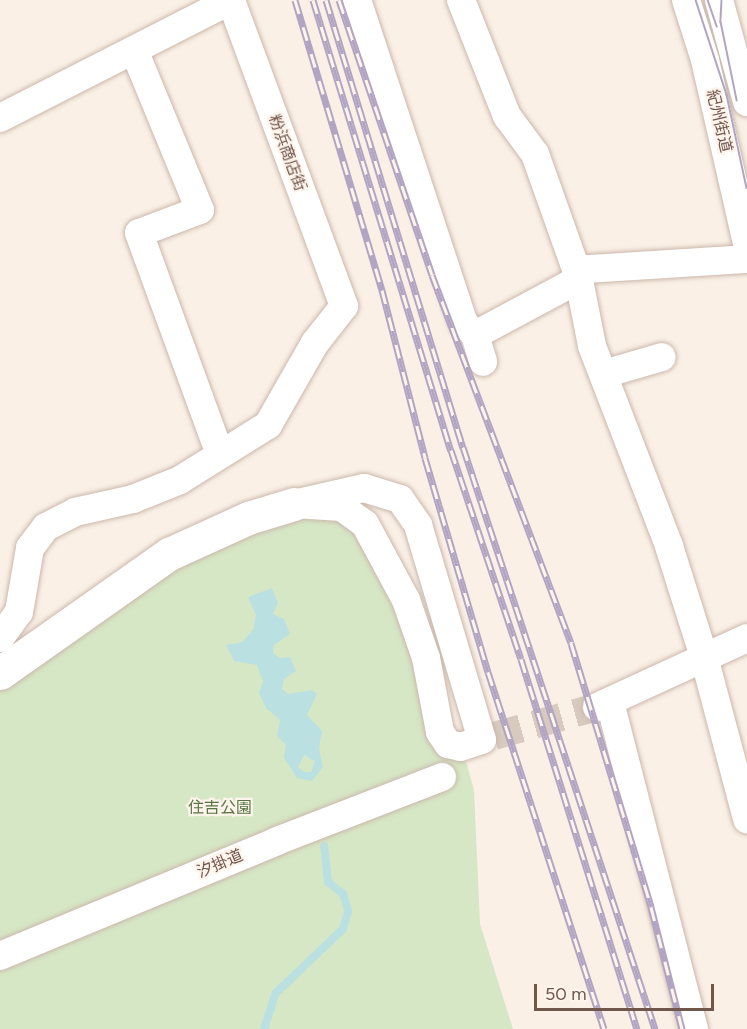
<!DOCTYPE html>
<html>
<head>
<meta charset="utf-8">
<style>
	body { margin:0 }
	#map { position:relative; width:747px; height:1029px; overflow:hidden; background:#faf0e5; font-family:Figtree,"Noto Sans JP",sans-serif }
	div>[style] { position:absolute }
	.green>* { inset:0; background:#d6e7c5 }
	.water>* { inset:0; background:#bbe0e2 }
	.stream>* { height:8px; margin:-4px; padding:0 4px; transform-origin:4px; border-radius:4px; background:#bbe0e2 }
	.street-tunnel>* { height:28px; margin-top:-14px; transform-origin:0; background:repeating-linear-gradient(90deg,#d8cabf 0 28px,transparent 0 42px) }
	.roads { filter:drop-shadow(0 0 2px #cbb7ac) drop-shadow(0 0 2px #cbb7ac) }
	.street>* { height:28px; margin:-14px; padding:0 14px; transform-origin:14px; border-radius:14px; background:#fff }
	.secondary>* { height:33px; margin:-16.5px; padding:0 16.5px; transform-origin:16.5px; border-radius:16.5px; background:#fff }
	.tram>* { height:1.5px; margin:-0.75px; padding:0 0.75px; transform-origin:0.75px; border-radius:0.75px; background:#b2a5c3 }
	.rail>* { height:7px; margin-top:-3.5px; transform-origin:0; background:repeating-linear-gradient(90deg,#fdf4eb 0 14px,#b2a5c3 0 28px); box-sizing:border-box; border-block:2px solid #b2a5c3 }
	span { translate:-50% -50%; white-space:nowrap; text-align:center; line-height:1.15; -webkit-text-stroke:4.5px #fdf4eb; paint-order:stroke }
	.street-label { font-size:16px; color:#71564c }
	.park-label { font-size:16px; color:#587645 }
	.scale { position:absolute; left:534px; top:984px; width:180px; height:27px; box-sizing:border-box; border:3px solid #71564c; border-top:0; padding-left:8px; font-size:18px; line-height:21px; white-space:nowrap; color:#71564c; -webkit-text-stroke:4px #fdf4eb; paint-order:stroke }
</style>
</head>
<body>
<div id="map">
	<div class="green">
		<i style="clip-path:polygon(306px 515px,336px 516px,359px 533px,465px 758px,474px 790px,480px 924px,513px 1029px,0 1029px,0 686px,163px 570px,252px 528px)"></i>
	</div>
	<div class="water">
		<i style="clip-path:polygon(evenodd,272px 588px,278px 603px,273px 614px,284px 619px,290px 634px,274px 645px,273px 653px,280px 658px,290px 657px,296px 671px,284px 679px,282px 689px,288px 694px,312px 690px,317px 694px,307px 715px,322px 731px,319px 748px,323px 767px,312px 781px,297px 778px,284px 758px,286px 745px,277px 736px,280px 720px,266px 708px,259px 693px,263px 681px,257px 665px,234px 661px,226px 645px,242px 642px,253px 630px,256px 615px,248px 597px,272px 588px,304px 755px,315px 761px,311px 772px,304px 772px,298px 767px,304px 755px)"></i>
	</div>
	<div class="stream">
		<i style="left:264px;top:1029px;width:38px;rotate:-72deg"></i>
		<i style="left:276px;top:993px;width:93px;rotate:-43.7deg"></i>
		<i style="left:343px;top:929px;width:19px;rotate:-74deg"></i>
		<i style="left:348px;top:911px;width:18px;rotate:-106deg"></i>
		<i style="left:343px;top:894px;width:19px;rotate:-141deg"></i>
		<i style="left:328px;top:882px;width:36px;rotate:-96deg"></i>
	</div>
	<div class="street-tunnel">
		<i style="left:494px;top:736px;width:107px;rotate:-15.7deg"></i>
	</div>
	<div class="roads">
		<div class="street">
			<i style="left:357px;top:0;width:340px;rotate:71.7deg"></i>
			<i style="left:464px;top:323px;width:16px;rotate:47deg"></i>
			<i style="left:475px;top:335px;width:28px;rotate:73deg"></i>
			<i style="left:461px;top:0;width:125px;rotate:68.4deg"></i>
			<i style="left:507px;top:116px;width:47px;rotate:53.6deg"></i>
			<i style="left:535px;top:154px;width:128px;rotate:70.4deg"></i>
			<i style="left:578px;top:275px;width:72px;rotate:78.8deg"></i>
			<i style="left:592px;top:346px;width:214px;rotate:68.9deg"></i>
			<i style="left:669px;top:546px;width:116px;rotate:72.5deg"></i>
			<i style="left:704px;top:657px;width:168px;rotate:75.1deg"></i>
			<i style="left:686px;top:0;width:63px;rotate:72.4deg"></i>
			<i style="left:705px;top:60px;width:188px;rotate:77.1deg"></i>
			<i style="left:719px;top:0;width:106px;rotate:74.6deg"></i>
			<i style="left:134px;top:50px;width:173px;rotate:67.6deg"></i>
			<i style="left:200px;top:210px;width:65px;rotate:159.3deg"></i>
			<i style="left:139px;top:233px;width:235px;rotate:69.9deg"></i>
			<i style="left:0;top:118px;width:260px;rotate:-27deg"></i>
			<i style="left:475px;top:335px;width:108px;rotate:-28.2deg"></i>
			<i style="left:570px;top:284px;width:23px;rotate:-40deg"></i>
			<i style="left:588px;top:269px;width:159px;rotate:-3.6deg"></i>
			<i style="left:604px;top:374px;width:60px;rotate:-16.3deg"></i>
			<i style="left:364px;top:488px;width:38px;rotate:17deg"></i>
			<i style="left:400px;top:499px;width:32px;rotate:55deg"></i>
			<i style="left:418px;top:525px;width:224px;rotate:73.4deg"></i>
			<i style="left:482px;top:740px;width:22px;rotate:162deg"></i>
			<i style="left:461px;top:747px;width:13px;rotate:-167deg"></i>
			<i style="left:448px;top:744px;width:14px;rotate:-124deg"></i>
			<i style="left:440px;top:732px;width:75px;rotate:-100.7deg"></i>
			<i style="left:426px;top:658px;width:61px;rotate:-109deg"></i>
			<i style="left:406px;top:600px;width:86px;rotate:-118.3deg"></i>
			<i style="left:365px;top:524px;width:29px;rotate:-144deg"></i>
			<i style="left:342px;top:507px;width:48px;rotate:-176.4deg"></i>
			<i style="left:294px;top:504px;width:72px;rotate:-12.9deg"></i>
			<i style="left:0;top:638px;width:32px;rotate:-54deg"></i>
			<i style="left:19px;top:612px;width:65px;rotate:-80.2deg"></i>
			<i style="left:30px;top:548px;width:26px;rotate:-53deg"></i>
			<i style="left:46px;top:527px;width:33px;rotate:-27deg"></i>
			<i style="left:75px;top:512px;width:59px;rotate:-12.6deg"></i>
			<i style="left:133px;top:499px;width:51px;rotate:-22deg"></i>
			<i style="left:180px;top:480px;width:104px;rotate:-32deg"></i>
			<i style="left:268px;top:425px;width:95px;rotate:-60.2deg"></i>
			<i style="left:315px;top:343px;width:47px;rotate:-51.9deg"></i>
			<i style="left:344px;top:306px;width:326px;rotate:-110.3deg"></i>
			<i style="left:610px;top:702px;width:338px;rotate:75.6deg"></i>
			<i style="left:597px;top:707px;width:165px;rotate:-24.7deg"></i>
			<i style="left:0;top:956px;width:300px;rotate:-22.5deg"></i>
			<i style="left:277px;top:841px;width:177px;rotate:-21.2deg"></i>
		</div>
		<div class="secondary">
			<i style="left:0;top:673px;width:207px;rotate:-35.2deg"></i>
			<i style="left:169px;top:554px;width:87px;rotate:-24.5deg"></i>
			<i style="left:248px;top:518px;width:48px;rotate:-16.9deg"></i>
		</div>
	</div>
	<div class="tram">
		<i style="left:696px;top:0;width:100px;rotate:71.9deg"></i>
		<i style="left:727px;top:95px;width:95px;rotate:77.9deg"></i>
		<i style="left:708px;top:0;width:28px;rotate:71deg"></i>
		<i style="left:722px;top:0;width:22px;rotate:93deg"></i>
		<i style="left:721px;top:22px;width:80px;rotate:78.4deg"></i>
	</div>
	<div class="rail">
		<i style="left:295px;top:0;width:303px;rotate:73.3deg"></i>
		<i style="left:382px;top:290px;width:173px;rotate:75.6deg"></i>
		<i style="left:425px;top:458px;width:223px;rotate:73.6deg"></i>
		<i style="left:488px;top:672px;width:375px;rotate:72deg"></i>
		<i style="left:313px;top:0;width:471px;rotate:73deg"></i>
		<i style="left:451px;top:450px;width:220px;rotate:71.5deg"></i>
		<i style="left:521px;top:659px;width:388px;rotate:72.6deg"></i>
		<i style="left:326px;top:0;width:468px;rotate:73deg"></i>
		<i style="left:463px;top:447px;width:613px;rotate:71.74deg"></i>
		<i style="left:339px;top:0;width:290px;rotate:71.3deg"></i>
		<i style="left:432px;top:275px;width:393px;rotate:69.3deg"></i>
		<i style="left:571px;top:643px;width:276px;rotate:73.1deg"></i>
		<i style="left:651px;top:907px;width:126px;rotate:75.7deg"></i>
	</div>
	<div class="street-label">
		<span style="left:719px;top:121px;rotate:77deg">紀州街道</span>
		<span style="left:287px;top:153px;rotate:70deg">粉浜商店街</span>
		<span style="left:220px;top:864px;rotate:-23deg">汐掛道</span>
	</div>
	<div class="park-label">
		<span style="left:220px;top:808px">住吉公園</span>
	</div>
	<div class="scale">50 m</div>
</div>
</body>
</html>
